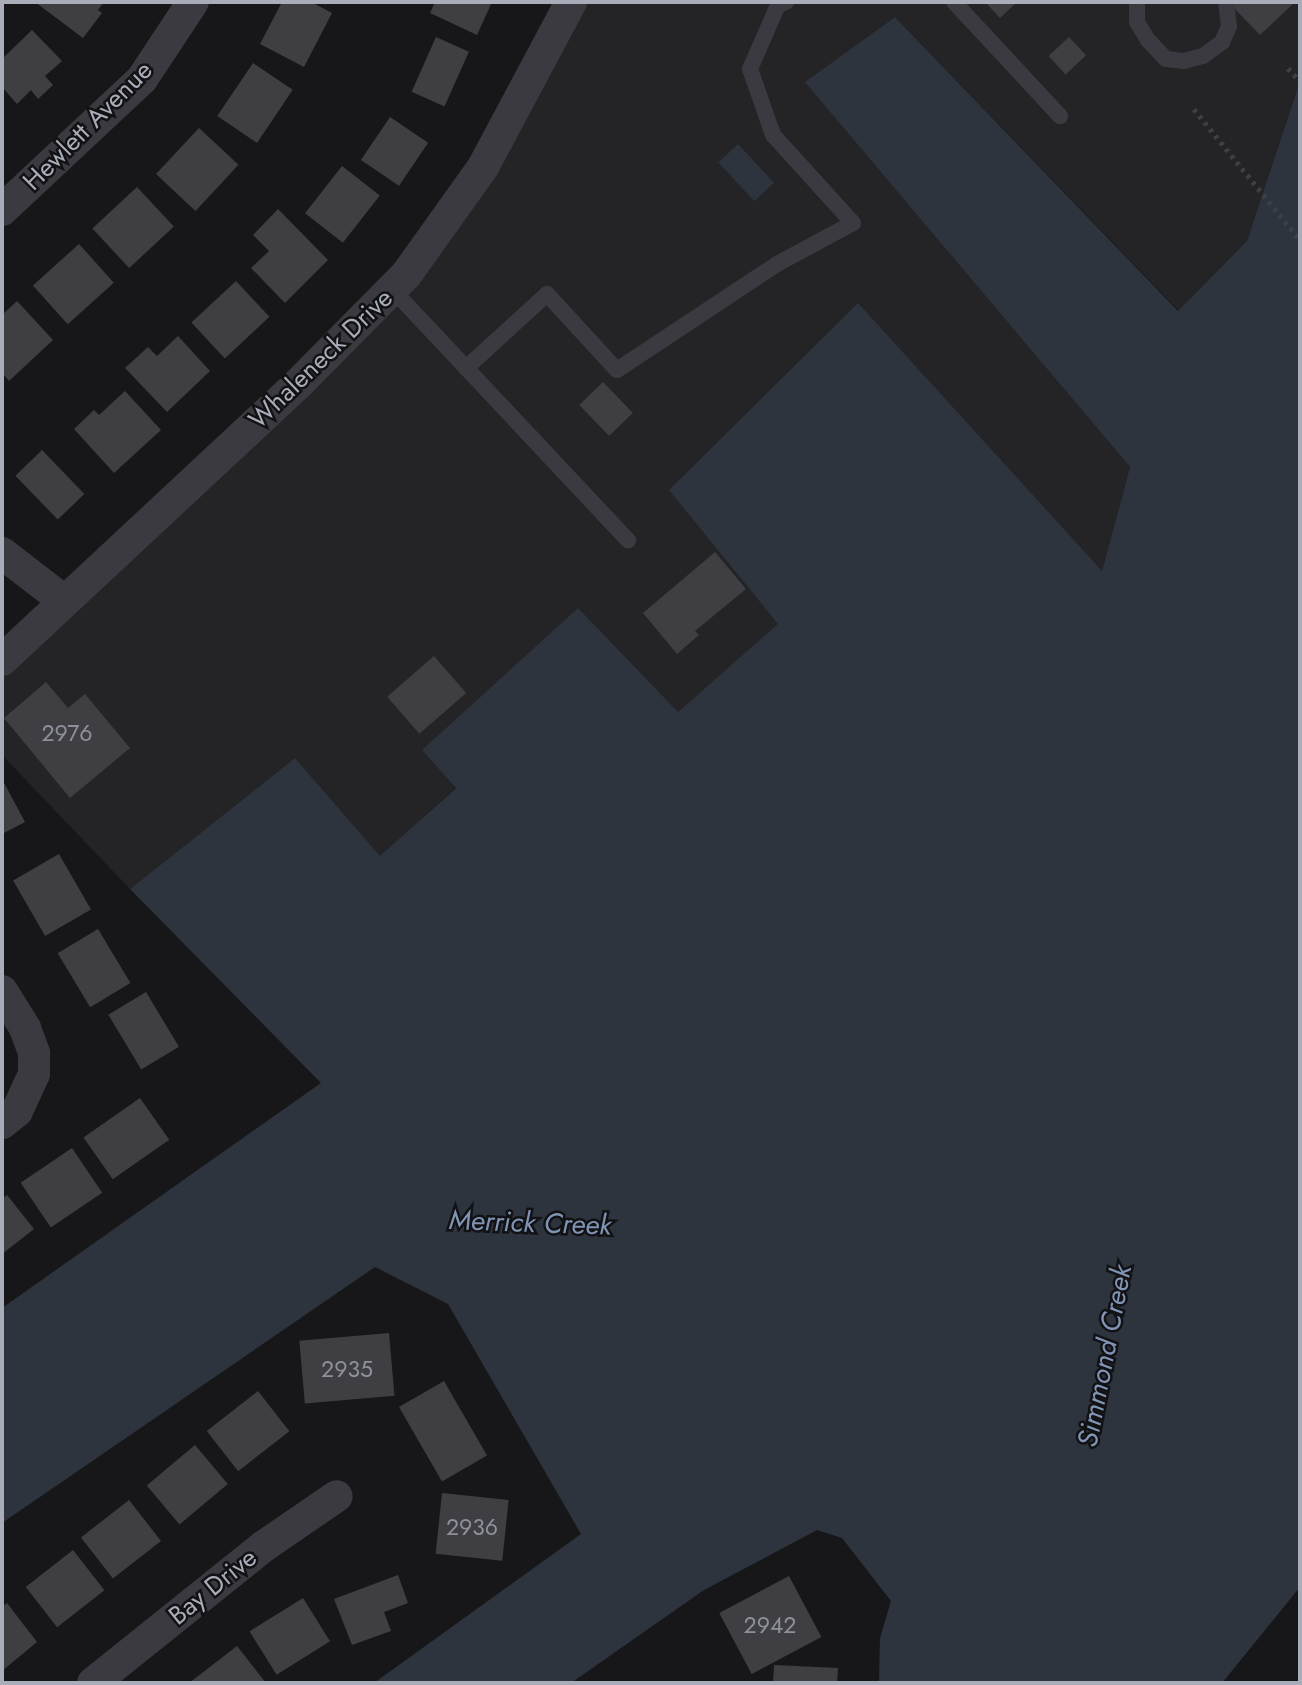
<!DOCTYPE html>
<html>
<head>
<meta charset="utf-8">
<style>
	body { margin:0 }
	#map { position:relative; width:1302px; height:1685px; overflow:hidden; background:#171719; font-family:Jost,sans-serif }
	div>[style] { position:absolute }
	.built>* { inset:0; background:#242326 }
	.water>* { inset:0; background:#2d343e; transform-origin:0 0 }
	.building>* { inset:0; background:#3f3f43; transform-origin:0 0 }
	.path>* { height:4.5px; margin-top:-2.25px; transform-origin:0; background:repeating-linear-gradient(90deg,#3e3f45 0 3.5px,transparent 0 8.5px) }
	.service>* { height:16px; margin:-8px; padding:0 8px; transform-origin:8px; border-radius:8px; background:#3a3a40 }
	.minor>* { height:32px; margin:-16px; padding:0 16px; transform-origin:16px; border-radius:16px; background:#3a3a40 }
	span { translate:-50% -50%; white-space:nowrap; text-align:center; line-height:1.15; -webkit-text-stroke:5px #121214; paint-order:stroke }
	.number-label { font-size:23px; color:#8e919c }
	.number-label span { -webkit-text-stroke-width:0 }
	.street-label { font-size:26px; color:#a9acb9 }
	.water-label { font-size:28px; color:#8095b5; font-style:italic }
	.frame { position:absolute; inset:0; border:4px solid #a9acb9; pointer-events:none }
</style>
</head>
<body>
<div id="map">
	<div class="built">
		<i style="clip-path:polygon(582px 2px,1300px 2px,1300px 81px,1247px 241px,1179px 311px,895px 17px,806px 82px,1130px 467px,1102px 571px,779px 624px,678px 712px,423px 751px,456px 787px,380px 857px,295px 758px,130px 889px,2px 755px,2px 667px,427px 259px)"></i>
	</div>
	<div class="water">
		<i style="clip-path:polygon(895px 17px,1178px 311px,1247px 241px,1300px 81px,1300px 1587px,1222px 1683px,879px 1683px,880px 1638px,891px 1601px,842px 1538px,817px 1530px,704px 1590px,571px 1683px,374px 1683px,581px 1534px,448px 1304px,375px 1267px,2px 1523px,2px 1308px,321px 1083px,130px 889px,295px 758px,380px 856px,456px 788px,422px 750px,578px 608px,678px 712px,778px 624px,669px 490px,858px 303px,1102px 571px,1130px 467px,805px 82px)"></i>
		<i style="left:738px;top:144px;width:53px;height:27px;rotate:47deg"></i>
	</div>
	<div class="building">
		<i style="clip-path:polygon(35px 2px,104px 2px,98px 10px,102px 13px,83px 38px)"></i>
		<i style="clip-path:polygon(282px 2px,311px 2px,332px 13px,304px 67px,260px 44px)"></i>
		<i style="clip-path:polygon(435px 2px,492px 2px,477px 35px,430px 13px)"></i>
		<i style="clip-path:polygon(985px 2px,1017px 2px,1000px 18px)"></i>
		<i style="clip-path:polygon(1234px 2px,1295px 2px,1260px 35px,1231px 5px)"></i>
		<i style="clip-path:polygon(32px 30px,62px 61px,45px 76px,53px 85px,38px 99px,31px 90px,17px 104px,2px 87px,2px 59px)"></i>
		<i style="left:436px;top:37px;width:36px;height:60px;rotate:24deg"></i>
		<i style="left:1069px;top:37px;width:25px;height:28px;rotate:47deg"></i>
		<i style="left:253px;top:63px;width:48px;height:64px;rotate:34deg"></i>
		<i style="left:390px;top:117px;width:46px;height:52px;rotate:34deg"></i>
		<i style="left:199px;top:128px;width:54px;height:63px;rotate:43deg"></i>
		<i style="left:342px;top:166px;width:48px;height:60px;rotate:38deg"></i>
		<i style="left:137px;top:187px;width:54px;height:61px;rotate:47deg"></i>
		<i style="clip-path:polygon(278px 209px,328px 260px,285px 303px,251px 268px,269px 251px,253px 235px)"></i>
		<i style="left:79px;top:244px;width:52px;height:62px;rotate:48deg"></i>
		<i style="left:236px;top:281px;width:49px;height:61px;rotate:47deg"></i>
		<i style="clip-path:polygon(17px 301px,53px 340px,9px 381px,2px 373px,2px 315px)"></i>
		<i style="clip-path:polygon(178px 336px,210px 371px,167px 412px,125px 368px,148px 347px,157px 356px)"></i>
		<i style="left:603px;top:382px;width:43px;height:33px;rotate:46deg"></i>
		<i style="clip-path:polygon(125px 391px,161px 430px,114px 473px,74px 429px,94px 410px,99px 415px)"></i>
		<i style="left:42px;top:450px;width:61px;height:37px;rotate:46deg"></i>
		<i style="clip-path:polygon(715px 552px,746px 589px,695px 631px,699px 635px,677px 654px,643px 613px)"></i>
		<i style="left:434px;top:656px;width:49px;height:62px;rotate:49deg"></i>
		<i style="clip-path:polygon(46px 682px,68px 708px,85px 694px,130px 748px,70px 798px,4px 718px)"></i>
		<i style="clip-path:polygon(2px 779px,25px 822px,2px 834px)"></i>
		<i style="left:59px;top:854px;width:64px;height:53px;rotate:60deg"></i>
		<i style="left:98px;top:929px;width:63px;height:47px;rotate:59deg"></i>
		<i style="left:146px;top:992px;width:64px;height:44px;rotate:59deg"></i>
		<i style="left:140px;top:1098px;width:51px;height:69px;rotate:55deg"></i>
		<i style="left:72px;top:1148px;width:54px;height:62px;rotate:56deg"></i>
		<i style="clip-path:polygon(7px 1195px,34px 1229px,2px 1254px,2px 1199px)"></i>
		<i style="left:389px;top:1333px;width:63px;height:90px;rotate:85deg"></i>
		<i style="left:444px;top:1381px;width:86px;height:52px;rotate:60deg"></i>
		<i style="left:258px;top:1391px;width:51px;height:65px;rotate:52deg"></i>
		<i style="left:195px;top:1445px;width:51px;height:63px;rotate:50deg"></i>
		<i style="left:442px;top:1493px;width:67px;height:61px;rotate:6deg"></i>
		<i style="left:129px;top:1500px;width:52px;height:61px;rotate:52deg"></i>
		<i style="left:73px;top:1550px;width:51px;height:60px;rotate:52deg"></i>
		<i style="clip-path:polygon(398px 1575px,408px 1603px,384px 1612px,391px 1631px,352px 1645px,334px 1599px)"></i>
		<i style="left:789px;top:1576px;width:69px;height:79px;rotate:62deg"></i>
		<i style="left:303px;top:1598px;width:51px;height:63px;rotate:58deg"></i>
		<i style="clip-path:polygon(7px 1603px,37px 1642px,2px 1671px,2px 1607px)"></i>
		<i style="clip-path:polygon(237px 1646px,266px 1683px,189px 1683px)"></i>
		<i style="clip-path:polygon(774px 1665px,838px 1668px,837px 1683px,773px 1683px)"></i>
	</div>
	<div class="path">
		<i style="left:1288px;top:68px;width:18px;rotate:47deg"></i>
		<i style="left:1194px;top:109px;width:169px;rotate:51deg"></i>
	</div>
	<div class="service">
		<i style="left:954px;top:2px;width:156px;rotate:47.1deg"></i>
		<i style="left:1137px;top:2px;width:20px;rotate:90deg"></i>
		<i style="left:1137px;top:22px;width:21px;rotate:59deg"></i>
		<i style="left:1148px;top:40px;width:26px;rotate:47deg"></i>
		<i style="left:1166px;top:59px;width:18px;rotate:6deg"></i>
		<i style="left:1184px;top:61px;width:20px;rotate:-15deg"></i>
		<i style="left:1203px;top:56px;width:24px;rotate:-36deg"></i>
		<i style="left:1222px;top:42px;width:17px;rotate:-66deg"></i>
		<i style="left:1229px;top:26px;width:24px;rotate:-97deg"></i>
		<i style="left:392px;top:289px;width:345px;rotate:46.8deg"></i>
		<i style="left:466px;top:368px;width:110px;rotate:-42.4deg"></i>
		<i style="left:547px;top:294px;width:103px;rotate:47.4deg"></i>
		<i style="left:617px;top:370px;width:192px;rotate:-33.5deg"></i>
		<i style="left:777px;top:264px;width:86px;rotate:-28.3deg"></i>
		<i style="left:853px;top:223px;width:119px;rotate:-132.3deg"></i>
		<i style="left:773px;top:135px;width:70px;rotate:-109.2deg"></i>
		<i style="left:750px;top:69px;width:70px;rotate:-66.4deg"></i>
		<i style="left:778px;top:5px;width:9px;rotate:-21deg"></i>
	</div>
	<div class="minor">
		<i style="left:2px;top:210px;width:192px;rotate:-43.1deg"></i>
		<i style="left:142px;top:79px;width:92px;rotate:-56.5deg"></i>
		<i style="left:2px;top:553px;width:78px;rotate:37.7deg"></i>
		<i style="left:2px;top:660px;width:403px;rotate:-43deg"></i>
		<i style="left:297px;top:385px;width:155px;rotate:-45.3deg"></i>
		<i style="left:406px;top:275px;width:133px;rotate:-54.5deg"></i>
		<i style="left:483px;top:167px;width:187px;rotate:-61.9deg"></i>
		<i style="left:2px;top:991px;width:44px;rotate:58.1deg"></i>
		<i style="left:25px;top:1028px;width:27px;rotate:70deg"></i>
		<i style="left:34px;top:1053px;width:21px;rotate:90deg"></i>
		<i style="left:34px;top:1074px;width:41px;rotate:114.7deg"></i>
		<i style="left:17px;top:1111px;width:19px;rotate:141deg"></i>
		<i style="left:93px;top:1683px;width:219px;rotate:-38.7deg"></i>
		<i style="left:264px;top:1546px;width:88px;rotate:-34.4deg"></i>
	</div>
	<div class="number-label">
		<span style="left:67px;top:733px">2976</span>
		<span style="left:347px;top:1369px">2935</span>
		<span style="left:472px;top:1527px">2936</span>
		<span style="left:770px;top:1625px">2942</span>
	</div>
	<div class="street-label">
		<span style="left:88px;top:126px;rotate:-45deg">Hewlett Avenue</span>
		<span style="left:321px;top:359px;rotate:-44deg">Whaleneck Drive</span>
		<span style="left:213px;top:1587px;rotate:-39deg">Bay Drive</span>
	</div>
	<div class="water-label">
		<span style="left:530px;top:1223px;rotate:2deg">Merrick Creek</span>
		<span style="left:1105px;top:1356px;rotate:-79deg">Simmond Creek</span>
	</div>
	<div class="frame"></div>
</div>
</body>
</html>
